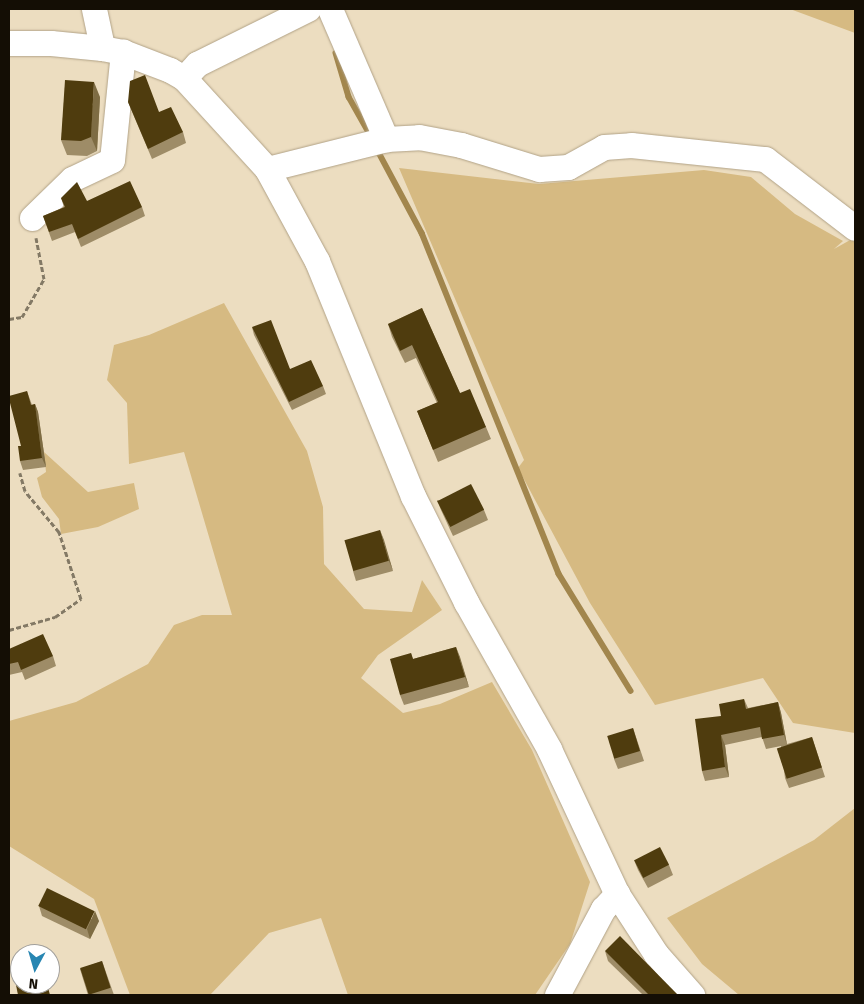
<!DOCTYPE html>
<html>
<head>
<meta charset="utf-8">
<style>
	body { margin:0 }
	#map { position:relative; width:864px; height:1004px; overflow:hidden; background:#ecddc0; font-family:"Fira Sans",sans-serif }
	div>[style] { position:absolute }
	.green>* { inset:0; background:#d6ba82 }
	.stream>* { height:5.5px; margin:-2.75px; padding:0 2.75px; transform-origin:2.75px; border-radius:2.75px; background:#a2864d }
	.path>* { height:3px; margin-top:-1.5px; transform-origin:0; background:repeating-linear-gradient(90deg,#837965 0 5px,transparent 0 7.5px) }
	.roads { filter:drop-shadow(0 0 1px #b1a286) drop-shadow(0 0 1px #b1a286) }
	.minor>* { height:25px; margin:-12.5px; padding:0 12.5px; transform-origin:12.5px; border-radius:12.5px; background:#fff }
	.wall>* { inset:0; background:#9e8c67 }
	.shaded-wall>* { inset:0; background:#7e6c43 }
	.building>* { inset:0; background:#4f3c0e; transform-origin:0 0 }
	span { translate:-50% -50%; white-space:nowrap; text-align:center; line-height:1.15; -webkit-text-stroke:5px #fff; paint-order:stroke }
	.frame { position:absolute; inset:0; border:10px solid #140e05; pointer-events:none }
	.north { position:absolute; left:10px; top:944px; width:50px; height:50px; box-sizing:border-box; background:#fff; border:1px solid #a19f9b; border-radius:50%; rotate:186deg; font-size:14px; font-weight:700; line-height:20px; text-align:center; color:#140e05 }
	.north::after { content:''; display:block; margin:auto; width:18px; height:22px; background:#2886b2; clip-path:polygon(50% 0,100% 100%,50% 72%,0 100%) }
</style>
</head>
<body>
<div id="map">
	<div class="green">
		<i style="clip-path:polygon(790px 9px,855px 9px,855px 33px)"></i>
		<i style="clip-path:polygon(399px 168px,539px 184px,704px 170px,751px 177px,795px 214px,843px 241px,834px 249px,852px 239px,855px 242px,855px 733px,793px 723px,763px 678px,655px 705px,590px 603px,518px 468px,524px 460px)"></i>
		<i style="clip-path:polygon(224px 303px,307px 451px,323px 507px,324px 564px,364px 609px,412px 612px,422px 580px,442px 610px,378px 655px,361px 678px,403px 713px,440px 704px,492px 682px,532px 750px,590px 882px,570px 944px,535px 995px,348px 995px,321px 918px,269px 933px,210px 995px,130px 995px,94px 899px,9px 846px,9px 721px,76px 702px,148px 664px,174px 625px,202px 615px,232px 615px,184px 452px,129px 464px,127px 403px,107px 380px,114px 345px,149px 335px)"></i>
		<i style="clip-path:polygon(44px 452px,88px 492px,134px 483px,139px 509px,98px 527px,61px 534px,59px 519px,42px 497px,37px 478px,46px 472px)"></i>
		<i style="clip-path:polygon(855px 808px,855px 995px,739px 995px,702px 964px,667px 918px,814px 840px)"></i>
	</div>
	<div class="stream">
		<i style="left:336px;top:53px;width:46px;rotate:73.5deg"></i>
		<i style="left:349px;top:97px;width:45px;rotate:60.6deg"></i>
		<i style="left:376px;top:147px;width:98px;rotate:61.9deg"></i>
		<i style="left:422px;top:233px;width:367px;rotate:68.1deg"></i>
		<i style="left:559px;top:574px;width:137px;rotate:58.4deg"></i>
	</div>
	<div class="path">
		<i style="left:9px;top:319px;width:13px;rotate:-9deg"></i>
		<i style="left:22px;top:317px;width:44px;rotate:-59.9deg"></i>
		<i style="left:44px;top:279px;width:42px;rotate:-101deg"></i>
		<i style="left:9px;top:630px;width:48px;rotate:-15.8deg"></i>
		<i style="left:55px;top:617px;width:32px;rotate:-35deg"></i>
		<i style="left:81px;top:599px;width:71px;rotate:-108.2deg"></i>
		<i style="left:59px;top:532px;width:53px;rotate:-129.7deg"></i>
		<i style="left:25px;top:491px;width:19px;rotate:-106deg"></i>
	</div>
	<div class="roads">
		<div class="minor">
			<i style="left:94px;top:9px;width:40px;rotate:78deg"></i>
			<i style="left:330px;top:9px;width:142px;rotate:66.7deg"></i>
			<i style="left:9px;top:43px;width:42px"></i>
			<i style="left:51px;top:43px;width:51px;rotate:5.6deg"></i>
			<i style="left:102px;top:48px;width:21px;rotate:11deg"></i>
			<i style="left:123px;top:52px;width:50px;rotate:21deg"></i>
			<i style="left:170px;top:70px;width:16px;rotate:30deg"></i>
			<i style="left:184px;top:78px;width:123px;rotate:47.6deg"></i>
			<i style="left:267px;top:169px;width:105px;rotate:61.5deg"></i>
			<i style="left:317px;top:261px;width:254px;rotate:67.8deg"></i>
			<i style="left:413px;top:496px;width:119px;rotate:63.4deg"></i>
			<i style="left:466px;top:602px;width:169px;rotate:60.5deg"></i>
			<i style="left:549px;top:749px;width:160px;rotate:64.9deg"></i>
			<i style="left:617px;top:894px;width:72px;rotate:57deg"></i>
			<i style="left:656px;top:954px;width:55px;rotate:48.7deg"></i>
			<i style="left:184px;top:78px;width:19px;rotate:-47deg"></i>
			<i style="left:197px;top:64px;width:124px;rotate:-26.4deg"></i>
			<i style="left:267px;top:169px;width:123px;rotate:-14.1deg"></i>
			<i style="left:386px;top:139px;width:33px;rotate:-3deg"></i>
			<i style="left:419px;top:137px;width:43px;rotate:10.8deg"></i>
			<i style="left:461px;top:145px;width:82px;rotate:17.1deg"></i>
			<i style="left:539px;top:169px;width:29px;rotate:-4deg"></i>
			<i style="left:568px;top:167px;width:41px;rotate:-29.1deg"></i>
			<i style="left:604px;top:147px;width:27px;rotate:-4deg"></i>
			<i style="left:631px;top:145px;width:135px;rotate:6deg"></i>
			<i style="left:765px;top:159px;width:113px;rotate:37.5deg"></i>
			<i style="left:32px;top:218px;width:56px;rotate:-44.3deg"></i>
			<i style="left:72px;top:179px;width:44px;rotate:-25.4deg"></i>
			<i style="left:112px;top:160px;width:109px;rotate:-84.2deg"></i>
			<i style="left:557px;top:995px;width:98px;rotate:-61.9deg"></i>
			<i style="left:603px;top:909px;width:21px;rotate:-47deg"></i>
		</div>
	</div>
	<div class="wall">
		<i style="clip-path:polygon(100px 97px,97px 151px,87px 156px,67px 155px,61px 140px)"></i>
		<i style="clip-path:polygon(128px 102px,159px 112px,183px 132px,186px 143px,152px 159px)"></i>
		<i style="clip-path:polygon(61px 198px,142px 207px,145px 216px,81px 247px,75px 232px,52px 241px,43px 216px,64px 207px)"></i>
		<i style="clip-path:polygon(422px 308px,460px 393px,486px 427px,491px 439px,438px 462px,417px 411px,437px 403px,416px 358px,405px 363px,392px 337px,388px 324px)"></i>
		<i style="clip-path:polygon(252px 327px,290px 369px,323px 386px,326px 394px,292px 410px,254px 335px)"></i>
		<i style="clip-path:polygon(27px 391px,32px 405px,35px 404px,38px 412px,46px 467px,23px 470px,20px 461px)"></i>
		<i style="clip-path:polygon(437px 500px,484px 510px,488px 520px,453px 536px,441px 510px)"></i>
		<i style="clip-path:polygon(380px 530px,393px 571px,356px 581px,353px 571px)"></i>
		<i style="clip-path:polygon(456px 647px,469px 687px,404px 705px,400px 695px,411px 653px,413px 659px)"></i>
		<i style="clip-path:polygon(9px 649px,53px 656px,56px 666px,25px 680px,22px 672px,9px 675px)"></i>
		<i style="clip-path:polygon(744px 699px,748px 708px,778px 702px,781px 713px,787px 744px,812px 737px,825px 777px,789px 788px,785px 778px,781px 746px,766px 749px,762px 737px,725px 745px,729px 777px,705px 781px,702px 771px,721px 716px)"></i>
		<i style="clip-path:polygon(633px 728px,644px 761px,618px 769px,614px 759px)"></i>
		<i style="clip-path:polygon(634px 860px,669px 865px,673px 875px,648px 888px,638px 870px)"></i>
		<i style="clip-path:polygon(39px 906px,99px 921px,90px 939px,42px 916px)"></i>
		<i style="clip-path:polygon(605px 951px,678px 995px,643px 995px,608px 961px)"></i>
		<i style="clip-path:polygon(102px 961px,114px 995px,88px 995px,80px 969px)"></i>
	</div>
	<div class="shaded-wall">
		<i style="clip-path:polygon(94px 82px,100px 97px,97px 151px,91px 137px)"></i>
		<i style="clip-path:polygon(35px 404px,38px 412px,46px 467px,42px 458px)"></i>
		<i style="clip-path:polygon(380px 530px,384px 540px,393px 571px,389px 561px)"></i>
		<i style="clip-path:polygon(456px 647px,460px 657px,469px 687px,465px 677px)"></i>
		<i style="clip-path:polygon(778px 702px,781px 713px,787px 745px,784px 735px)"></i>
		<i style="clip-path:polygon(721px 735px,725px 745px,729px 777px,725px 767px)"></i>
		<i style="clip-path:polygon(95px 911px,99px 921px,90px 939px,87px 929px)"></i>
	</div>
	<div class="building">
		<i style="clip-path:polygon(145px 75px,159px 112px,171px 107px,183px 132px,148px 149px,128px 102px,130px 81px)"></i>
		<i style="clip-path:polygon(65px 80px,94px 82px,91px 137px,81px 141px,61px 140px)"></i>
		<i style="clip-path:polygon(130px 181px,142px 207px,78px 239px,72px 224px,49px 232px,43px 216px,65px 207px,61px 198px,77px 182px,87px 201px)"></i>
		<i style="clip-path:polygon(422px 308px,460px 393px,470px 389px,486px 427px,433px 450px,417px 411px,438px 402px,412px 345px,400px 351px,388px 324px)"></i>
		<i style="clip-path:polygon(271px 320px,290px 369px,311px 360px,323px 386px,289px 402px,252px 327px)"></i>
		<i style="clip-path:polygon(27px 391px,31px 405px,35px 404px,42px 458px,20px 461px,18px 446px,21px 446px,9px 399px,9px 396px)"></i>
		<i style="left:471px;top:484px;width:29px;height:38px;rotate:63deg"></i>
		<i style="left:380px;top:530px;width:32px;height:37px;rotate:74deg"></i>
		<i style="clip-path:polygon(43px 634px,53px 656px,21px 670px,18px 662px,9px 664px,9px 649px)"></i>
		<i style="clip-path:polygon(456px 647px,465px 677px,400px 695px,390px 659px,411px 653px,413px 659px)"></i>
		<i style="clip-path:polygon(744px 699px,746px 709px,778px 702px,784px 735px,762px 739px,760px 727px,721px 735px,725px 767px,702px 771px,695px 719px,721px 716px,719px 704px)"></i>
		<i style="left:633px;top:728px;width:24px;height:27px;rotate:73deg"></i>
		<i style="left:812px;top:737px;width:32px;height:37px;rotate:72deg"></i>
		<i style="left:660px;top:847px;width:20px;height:29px;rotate:63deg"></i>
		<i style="left:47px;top:888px;width:53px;height:20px;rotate:26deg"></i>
		<i style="clip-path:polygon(620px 936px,678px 995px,649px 995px,605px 951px)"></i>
		<i style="left:102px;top:961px;width:28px;height:23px;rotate:72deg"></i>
		<i style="clip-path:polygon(20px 984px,47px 984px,50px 995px,18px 995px,16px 985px)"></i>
	</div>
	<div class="frame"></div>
	<div class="north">N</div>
</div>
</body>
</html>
